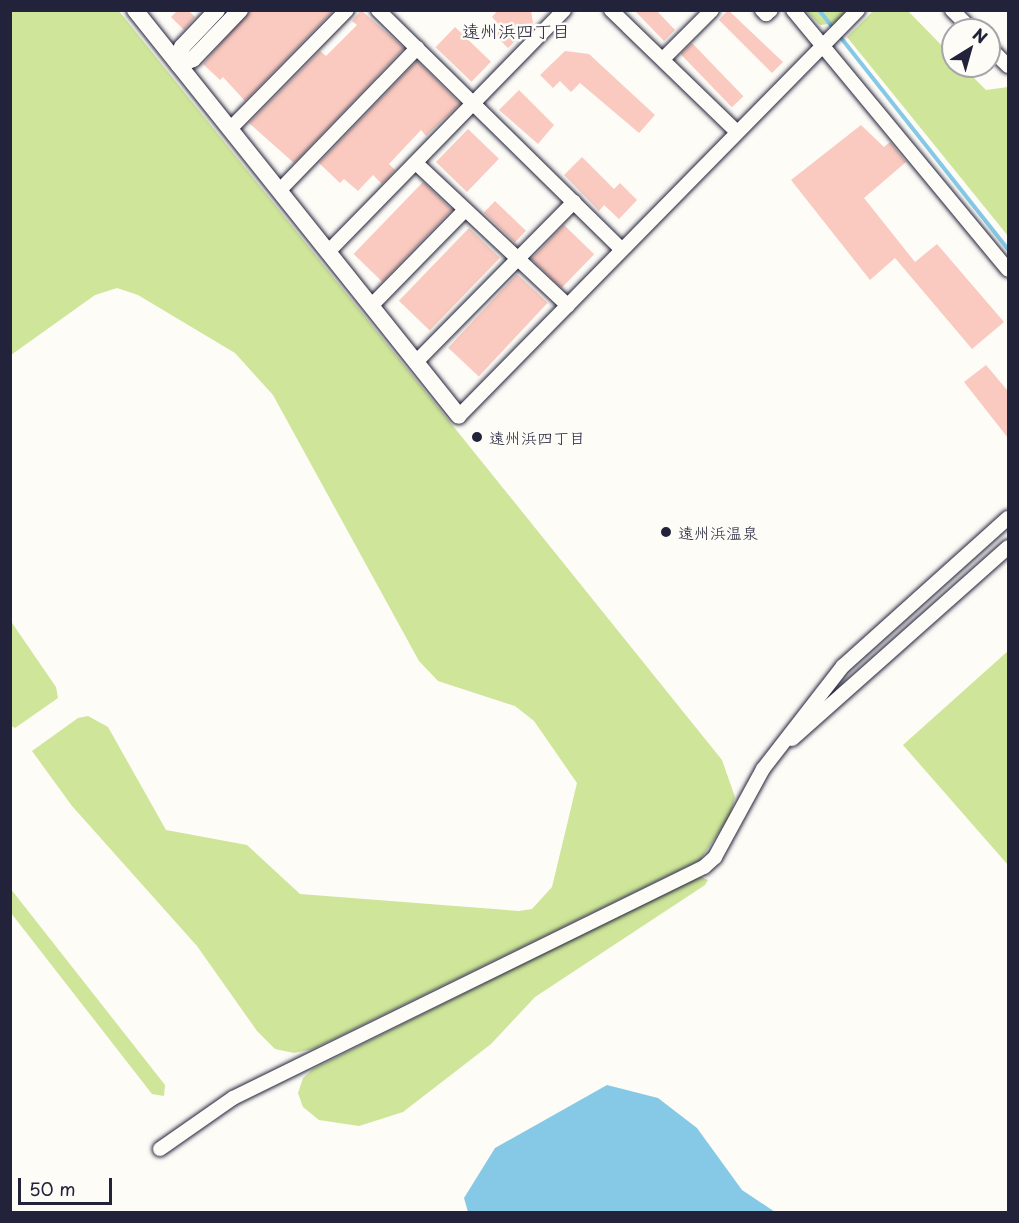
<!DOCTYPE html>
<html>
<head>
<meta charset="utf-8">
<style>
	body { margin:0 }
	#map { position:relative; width:1019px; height:1223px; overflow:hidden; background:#fdfcf7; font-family:"Playpen Sans","Klee One",sans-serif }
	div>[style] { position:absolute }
	.green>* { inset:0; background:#cee59a }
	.water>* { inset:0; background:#86c9e7 }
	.stream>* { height:4px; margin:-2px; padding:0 2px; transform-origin:2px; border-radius:2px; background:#86c9e7 }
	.building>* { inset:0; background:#facac0; transform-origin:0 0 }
	.roads { filter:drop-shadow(0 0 2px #22223b) drop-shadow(0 0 2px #22223b) }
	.minor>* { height:14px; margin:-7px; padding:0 7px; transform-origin:7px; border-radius:7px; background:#fdfcf7 }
	.tertiary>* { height:16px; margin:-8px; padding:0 8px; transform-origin:8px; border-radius:8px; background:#fdfcf7 }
	.dots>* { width:16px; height:16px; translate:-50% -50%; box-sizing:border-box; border:3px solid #fdfcf7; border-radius:50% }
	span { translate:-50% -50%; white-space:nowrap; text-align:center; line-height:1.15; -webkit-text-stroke:5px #fdfcf7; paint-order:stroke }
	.poi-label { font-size:16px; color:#22223b }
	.left { translate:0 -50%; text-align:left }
	.neighbourhood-label { font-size:18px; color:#22223b }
	.frame { position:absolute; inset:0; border:12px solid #22223b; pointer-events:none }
	.north { position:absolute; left:941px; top:18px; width:60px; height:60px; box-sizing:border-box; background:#fdfcf7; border:2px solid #a5a5ac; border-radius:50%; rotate:37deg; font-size:16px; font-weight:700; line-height:24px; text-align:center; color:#22223b }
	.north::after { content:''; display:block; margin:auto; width:21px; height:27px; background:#22223b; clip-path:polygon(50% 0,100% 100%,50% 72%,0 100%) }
	.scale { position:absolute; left:18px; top:1178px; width:94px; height:27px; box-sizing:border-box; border:3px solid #22223b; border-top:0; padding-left:8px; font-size:18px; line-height:21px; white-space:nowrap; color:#22223b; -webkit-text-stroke:4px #fdfcf7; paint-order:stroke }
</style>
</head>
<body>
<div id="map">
	<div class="green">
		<i style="clip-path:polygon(11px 11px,119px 11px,722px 760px,735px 797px,730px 816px,700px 860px,313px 1049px,294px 1053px,275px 1049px,257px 1031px,197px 946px,72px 806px,32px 751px,78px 718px,88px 716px,108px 727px,166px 830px,247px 845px,300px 894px,519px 911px,532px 909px,552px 887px,577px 783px,534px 721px,515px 706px,438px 681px,419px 661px,273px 395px,235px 353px,138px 295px,117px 288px,95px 295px,11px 355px)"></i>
		<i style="clip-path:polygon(806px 11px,849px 11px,838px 23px,820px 25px)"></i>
		<i style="clip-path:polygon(873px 11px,908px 11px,953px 57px,953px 66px,962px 66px,986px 90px,1008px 87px,1008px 236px,847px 37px)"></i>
		<i style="clip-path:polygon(10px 620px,56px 687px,58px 698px,15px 728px,10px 725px)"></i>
		<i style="clip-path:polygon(1008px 651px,1008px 865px,903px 745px)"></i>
		<i style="clip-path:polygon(699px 876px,708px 880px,705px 885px,535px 997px,491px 1044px,403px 1112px,359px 1126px,319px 1120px,303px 1107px,298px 1093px,303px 1078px,313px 1069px)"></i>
		<i style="clip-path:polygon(10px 888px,165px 1085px,164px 1096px,152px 1094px,11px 913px)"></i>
	</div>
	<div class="water">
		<i style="clip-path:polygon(607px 1085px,658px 1098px,697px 1128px,742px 1190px,775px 1212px,468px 1212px,464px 1198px,495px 1148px)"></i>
	</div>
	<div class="stream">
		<i style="left:819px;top:10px;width:305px;rotate:51.7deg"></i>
	</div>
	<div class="building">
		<i style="clip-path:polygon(178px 10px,188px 10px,195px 17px,184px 30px,171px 17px)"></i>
		<i style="clip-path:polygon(250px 10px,334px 10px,245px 101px,223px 77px,220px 80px,203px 64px)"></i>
		<i style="clip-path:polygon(361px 10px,404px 48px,294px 163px,249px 123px,320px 51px,326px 56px,357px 25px,352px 21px)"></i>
		<i style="clip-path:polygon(498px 10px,531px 10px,533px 23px,508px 48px,495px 35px,502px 28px,492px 17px)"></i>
		<i style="clip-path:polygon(634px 10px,656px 10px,675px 30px,664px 41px)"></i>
		<i style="clip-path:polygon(728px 10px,783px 62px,772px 73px,719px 20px)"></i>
		<i style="left:455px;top:27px;width:50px;height:28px;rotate:44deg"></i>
		<i style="left:692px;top:43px;width:74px;height:16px;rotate:46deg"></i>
		<i style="clip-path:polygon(565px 51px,589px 54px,655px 115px,639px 133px,580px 83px,571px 92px,560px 81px,553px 88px,540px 75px)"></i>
		<i style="clip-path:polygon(417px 61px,460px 104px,426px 136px,421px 130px,389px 164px,395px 170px,382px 184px,373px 175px,358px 191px,344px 179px,340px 183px,319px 163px)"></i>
		<i style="clip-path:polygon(519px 90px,554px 125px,538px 144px,499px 110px)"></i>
		<i style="clip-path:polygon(861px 125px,884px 147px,890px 142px,906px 162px,864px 198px,915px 262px,937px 244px,1004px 322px,972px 349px,895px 258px,870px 280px,791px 180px)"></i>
		<i style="left:468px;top:129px;width:43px;height:46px;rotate:44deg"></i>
		<i style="clip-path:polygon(582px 157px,614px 189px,620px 183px,637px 200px,619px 219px,604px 205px,599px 211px,564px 175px)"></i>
		<i style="left:423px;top:182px;width:40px;height:100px;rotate:44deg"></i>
		<i style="left:495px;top:201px;width:43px;height:16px;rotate:44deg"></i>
		<i style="left:564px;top:225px;width:42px;height:47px;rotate:44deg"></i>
		<i style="left:469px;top:228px;width:43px;height:101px;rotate:44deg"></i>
		<i style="left:517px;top:274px;width:42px;height:101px;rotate:43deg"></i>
		<i style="clip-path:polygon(986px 365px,1008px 391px,1008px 438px,964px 382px)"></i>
	</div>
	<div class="roads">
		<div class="minor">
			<i style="left:378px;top:10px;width:342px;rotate:44.5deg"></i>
			<i style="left:611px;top:10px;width:174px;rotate:44.1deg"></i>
			<i style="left:762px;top:10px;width:6px;rotate:45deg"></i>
			<i style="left:766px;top:14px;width:6px;rotate:-39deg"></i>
			<i style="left:793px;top:10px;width:337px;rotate:50.4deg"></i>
			<i style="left:952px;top:10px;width:28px;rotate:45deg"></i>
			<i style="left:989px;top:47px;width:27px;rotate:45deg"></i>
			<i style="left:663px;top:59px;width:69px;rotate:-45deg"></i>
			<i style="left:230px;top:129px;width:167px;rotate:-45.5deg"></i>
			<i style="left:417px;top:164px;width:207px;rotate:43.2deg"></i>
			<i style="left:279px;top:191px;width:199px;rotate:-46deg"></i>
			<i style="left:328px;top:252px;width:338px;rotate:-45.7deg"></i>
			<i style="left:371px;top:306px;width:134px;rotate:-45.6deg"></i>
			<i style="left:416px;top:362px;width:225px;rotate:-45.4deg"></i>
			<i style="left:459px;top:416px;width:569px;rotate:-45.5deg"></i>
			<i style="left:792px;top:739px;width:289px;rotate:-41.6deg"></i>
			<i style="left:160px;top:1149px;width:89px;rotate:-34.9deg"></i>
			<i style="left:233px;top:1098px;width:525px;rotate:-26.13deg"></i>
			<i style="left:704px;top:867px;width:15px;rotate:-42deg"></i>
			<i style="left:715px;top:857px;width:100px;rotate:-61.4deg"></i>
			<i style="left:763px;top:769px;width:130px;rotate:-52.2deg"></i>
			<i style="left:843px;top:666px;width:222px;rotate:-41.9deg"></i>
		</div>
		<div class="tertiary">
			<i style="left:135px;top:10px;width:519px;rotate:51.41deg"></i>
			<i style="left:179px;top:65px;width:15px;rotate:-23deg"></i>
			<i style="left:193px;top:59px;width:68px;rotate:-46.2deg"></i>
			<i style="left:179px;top:65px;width:18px;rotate:-81deg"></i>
			<i style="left:182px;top:47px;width:51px;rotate:-46.6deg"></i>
		</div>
	</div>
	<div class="dots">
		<i style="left:477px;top:437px;background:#22223b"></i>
		<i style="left:666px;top:532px;background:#22223b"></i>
	</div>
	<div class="poi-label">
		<span class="left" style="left:489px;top:437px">遠州浜四丁目</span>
		<span class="left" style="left:678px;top:532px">遠州浜温泉</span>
	</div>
	<div class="neighbourhood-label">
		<span style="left:516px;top:31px">遠州浜四丁目</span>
	</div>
	<div class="frame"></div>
	<div class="north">N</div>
	<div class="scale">50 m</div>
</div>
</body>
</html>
